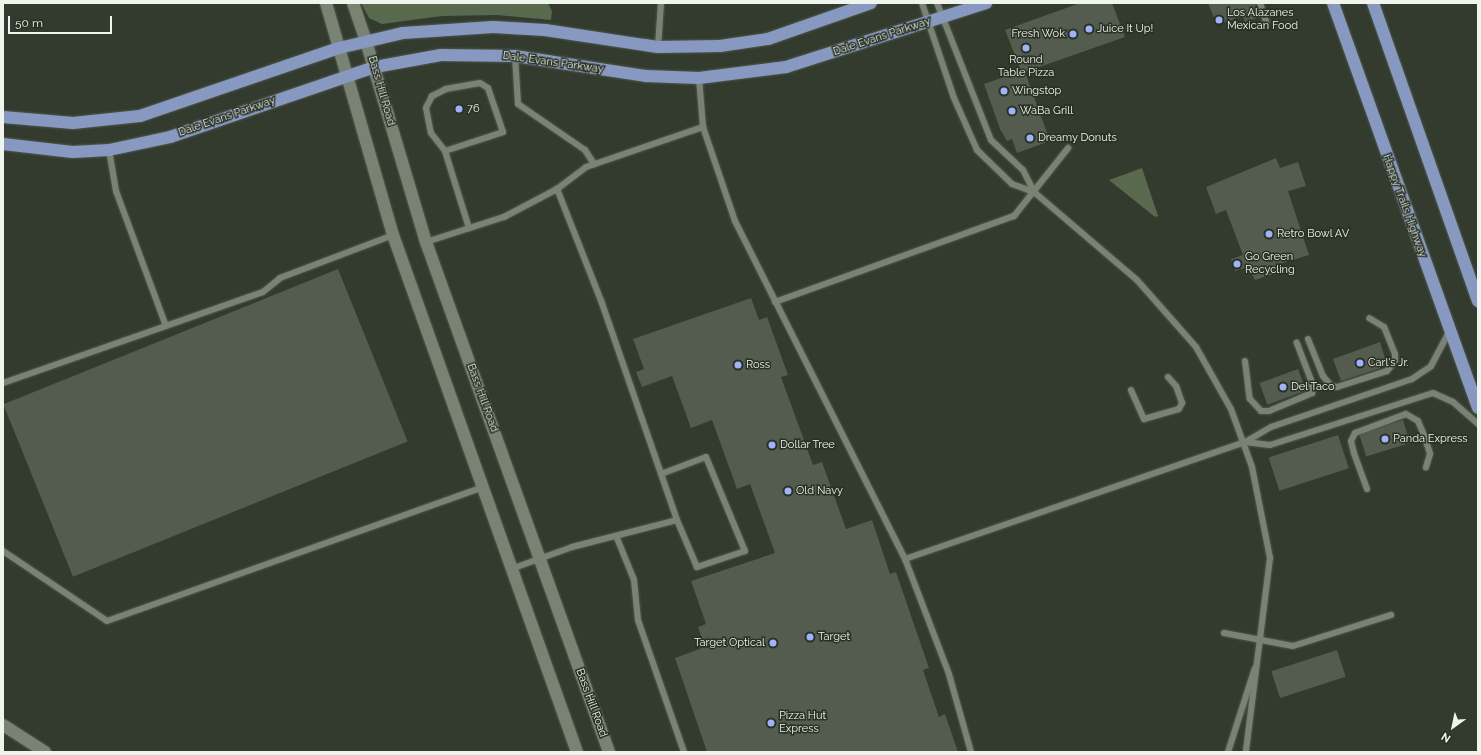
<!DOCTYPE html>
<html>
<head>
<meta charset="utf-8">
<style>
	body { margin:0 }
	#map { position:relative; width:1481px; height:755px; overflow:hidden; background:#323b2d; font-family:Raleway,sans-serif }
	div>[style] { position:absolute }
	.green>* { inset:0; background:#58694d }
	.building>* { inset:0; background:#535c4e; transform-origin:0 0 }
	.roads { filter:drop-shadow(0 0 1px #51594d) drop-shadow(0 0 1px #51594d) }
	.lane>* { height:6px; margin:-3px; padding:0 3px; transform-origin:3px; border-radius:3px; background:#798374 }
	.street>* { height:12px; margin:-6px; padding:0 6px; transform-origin:6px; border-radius:6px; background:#798374 }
	.secondary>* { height:12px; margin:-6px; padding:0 6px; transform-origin:6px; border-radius:6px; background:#798374 }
	.primary>* { height:12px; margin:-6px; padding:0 6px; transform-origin:6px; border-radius:6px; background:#8799c0 }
	.dots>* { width:11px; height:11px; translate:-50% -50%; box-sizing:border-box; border:2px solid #283124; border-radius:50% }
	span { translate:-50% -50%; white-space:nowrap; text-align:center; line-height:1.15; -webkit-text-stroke:3px #283124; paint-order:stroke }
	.poi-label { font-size:11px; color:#eff4ec }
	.left { translate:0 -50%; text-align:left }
	.right { translate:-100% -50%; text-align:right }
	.street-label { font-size:11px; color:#eff4ec }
	.frame { position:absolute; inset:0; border:4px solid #eff4ec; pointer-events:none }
	.north { position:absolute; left:1433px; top:707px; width:40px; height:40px; -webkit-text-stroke:3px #283124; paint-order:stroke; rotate:213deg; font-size:11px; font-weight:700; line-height:16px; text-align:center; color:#eff4ec }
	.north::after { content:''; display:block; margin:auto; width:14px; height:18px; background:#eff4ec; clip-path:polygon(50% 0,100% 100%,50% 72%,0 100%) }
	.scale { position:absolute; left:8px; top:16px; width:104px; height:18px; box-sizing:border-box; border:2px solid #eff4ec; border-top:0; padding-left:5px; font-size:12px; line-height:14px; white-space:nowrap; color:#eff4ec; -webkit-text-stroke:3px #283124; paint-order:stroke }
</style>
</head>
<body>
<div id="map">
	<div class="green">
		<i style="clip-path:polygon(361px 3px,548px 3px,552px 11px,551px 20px,497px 15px,442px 16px,382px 24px,369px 18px)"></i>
		<i style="clip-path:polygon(1142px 168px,1158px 216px,1155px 217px,1109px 180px)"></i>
	</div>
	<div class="building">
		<i style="clip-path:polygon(1080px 3px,1112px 3px,1125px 37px,1025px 72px,1050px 141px,1017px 153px,1012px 139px,1007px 141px,1000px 129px,984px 84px,1021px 71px,1005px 30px)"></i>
		<i style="clip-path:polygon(1208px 3px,1255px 3px,1260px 17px,1245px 22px,1243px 16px,1217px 25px)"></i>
		<i style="clip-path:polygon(1276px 158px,1280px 168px,1298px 162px,1306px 186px,1288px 191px,1309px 255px,1280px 264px,1282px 271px,1255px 280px,1248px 267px,1235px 271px,1231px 259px,1243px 255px,1226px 210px,1216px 214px,1206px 187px)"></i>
		<i style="left:338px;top:269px;width:186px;height:361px;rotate:68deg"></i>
		<i style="clip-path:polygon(751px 298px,759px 320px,767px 317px,788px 375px,781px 377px,813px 465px,822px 462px,846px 529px,872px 520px,890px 574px,896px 572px,929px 668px,923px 670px,939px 717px,945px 714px,958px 752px,707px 752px,675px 658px,705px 647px,698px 627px,706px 624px,691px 581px,775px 553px,750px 484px,737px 489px,712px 420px,691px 428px,672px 376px,642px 387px,636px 372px,644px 369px,633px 339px)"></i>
		<i style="clip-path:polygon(1380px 342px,1387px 364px,1384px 367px,1341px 381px,1333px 359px)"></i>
		<i style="left:1298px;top:369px;width:23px;height:41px;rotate:70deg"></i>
		<i style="left:1403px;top:420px;width:24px;height:46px;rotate:73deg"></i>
		<i style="left:1338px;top:435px;width:35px;height:73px;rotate:72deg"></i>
		<i style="left:1337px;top:650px;width:28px;height:69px;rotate:72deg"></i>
	</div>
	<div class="roads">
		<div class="lane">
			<i style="left:922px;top:3px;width:100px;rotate:71.4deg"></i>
			<i style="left:954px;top:98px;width:57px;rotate:66.1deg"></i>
			<i style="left:977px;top:150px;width:49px;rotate:44.2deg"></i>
			<i style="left:1012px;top:184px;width:23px;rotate:20deg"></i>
			<i style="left:1034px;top:192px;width:135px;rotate:40.5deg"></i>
			<i style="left:1137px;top:280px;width:89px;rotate:48.6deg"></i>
			<i style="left:1196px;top:347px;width:71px;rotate:60.6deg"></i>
			<i style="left:1231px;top:409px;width:62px;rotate:70.1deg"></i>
			<i style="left:1252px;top:467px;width:93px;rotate:78.8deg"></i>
			<i style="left:1270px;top:558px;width:195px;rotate:97.1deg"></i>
			<i style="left:937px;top:3px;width:147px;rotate:68.5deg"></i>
			<i style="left:991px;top:140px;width:44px;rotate:43.2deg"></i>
			<i style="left:1023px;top:170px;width:25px;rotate:63deg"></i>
			<i style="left:1260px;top:3px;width:20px;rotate:72deg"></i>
			<i style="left:658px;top:47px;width:44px;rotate:-86.1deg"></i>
			<i style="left:515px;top:56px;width:48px;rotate:86.4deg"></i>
			<i style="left:518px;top:104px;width:81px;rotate:34.5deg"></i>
			<i style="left:585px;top:150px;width:17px;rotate:57deg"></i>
			<i style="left:699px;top:78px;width:49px;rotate:85.3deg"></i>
			<i style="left:703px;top:127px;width:99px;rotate:71.2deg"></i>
			<i style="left:735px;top:221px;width:378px;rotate:63.3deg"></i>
			<i style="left:109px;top:150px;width:42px;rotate:80.3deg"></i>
			<i style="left:116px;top:191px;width:144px;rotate:69.7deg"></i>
			<i style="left:445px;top:151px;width:61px;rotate:-18.1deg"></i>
			<i style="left:503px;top:132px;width:46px;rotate:-108.8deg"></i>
			<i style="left:488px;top:88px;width:9px;rotate:-148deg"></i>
			<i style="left:480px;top:83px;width:35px;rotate:170deg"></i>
			<i style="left:446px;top:89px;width:16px;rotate:153deg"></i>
			<i style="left:432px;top:96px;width:13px;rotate:117deg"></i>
			<i style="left:426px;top:108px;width:25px;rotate:79deg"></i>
			<i style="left:431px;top:133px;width:23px;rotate:52deg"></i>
			<i style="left:445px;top:151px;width:81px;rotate:72.7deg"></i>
			<i style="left:426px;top:242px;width:82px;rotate:-17.8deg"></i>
			<i style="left:504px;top:217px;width:60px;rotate:-27.8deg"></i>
			<i style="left:557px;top:189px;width:36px;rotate:-37deg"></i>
			<i style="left:586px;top:167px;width:124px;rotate:-18.9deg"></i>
			<i style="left:775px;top:302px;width:254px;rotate:-19.8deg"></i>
			<i style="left:1014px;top:216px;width:87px;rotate:-51.5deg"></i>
			<i style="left:1308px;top:339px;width:40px;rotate:68deg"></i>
			<i style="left:1323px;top:376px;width:13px;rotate:51deg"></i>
			<i style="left:1331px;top:386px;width:6px;rotate:9deg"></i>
			<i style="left:1337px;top:387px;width:52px;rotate:-17.7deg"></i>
			<i style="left:1387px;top:371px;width:13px;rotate:-51deg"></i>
			<i style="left:1395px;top:361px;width:7px;rotate:-90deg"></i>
			<i style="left:1395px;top:354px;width:29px;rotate:-112deg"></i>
			<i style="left:1384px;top:327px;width:17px;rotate:-149deg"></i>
			<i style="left:1245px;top:361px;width:38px;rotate:83deg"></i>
			<i style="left:1250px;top:399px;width:16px;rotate:47deg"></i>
			<i style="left:1261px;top:411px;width:8px"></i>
			<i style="left:1269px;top:411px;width:47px;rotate:-22.7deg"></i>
			<i style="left:1312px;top:393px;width:13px;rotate:-94deg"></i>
			<i style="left:1311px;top:380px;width:40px;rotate:-111deg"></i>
			<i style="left:3px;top:383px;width:275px;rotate:-19.3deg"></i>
			<i style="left:263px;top:292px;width:22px;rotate:-39deg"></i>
			<i style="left:280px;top:278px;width:121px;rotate:-20.8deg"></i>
			<i style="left:1131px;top:390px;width:32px;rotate:66deg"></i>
			<i style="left:1144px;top:419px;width:36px;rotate:-16deg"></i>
			<i style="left:1179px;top:409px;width:7px;rotate:-63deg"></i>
			<i style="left:1182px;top:403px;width:18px;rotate:-109deg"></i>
			<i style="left:1176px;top:386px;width:12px;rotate:-132deg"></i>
			<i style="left:1245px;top:442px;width:25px;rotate:7deg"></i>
			<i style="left:1270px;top:445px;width:171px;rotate:-17.7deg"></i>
			<i style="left:1433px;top:393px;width:22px;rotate:24deg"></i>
			<i style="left:1453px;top:402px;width:33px;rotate:41deg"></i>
			<i style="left:661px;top:474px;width:48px;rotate:-20.7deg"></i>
			<i style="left:706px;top:457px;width:102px;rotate:67.5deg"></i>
			<i style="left:745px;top:551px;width:51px;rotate:161.6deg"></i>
			<i style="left:697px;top:567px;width:51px;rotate:-113.1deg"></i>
			<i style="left:1367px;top:489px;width:38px;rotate:-110deg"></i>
			<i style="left:1354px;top:453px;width:12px;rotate:-104deg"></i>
			<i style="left:1351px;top:441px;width:9px;rotate:-63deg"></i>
			<i style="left:1355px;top:433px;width:54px;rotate:-20.4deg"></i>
			<i style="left:1406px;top:414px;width:14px;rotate:30deg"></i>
			<i style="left:1418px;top:421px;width:15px;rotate:67deg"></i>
			<i style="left:1424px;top:435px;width:20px;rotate:72deg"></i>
			<i style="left:1430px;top:454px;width:14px;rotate:107deg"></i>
			<i style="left:617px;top:538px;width:45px;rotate:68deg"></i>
			<i style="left:634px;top:580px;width:40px;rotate:84.3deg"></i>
			<i style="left:638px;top:620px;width:140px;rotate:70.8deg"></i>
			<i style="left:3px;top:551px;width:125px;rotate:33.9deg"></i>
			<i style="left:107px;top:621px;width:400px;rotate:-19.6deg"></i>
			<i style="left:511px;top:569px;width:65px;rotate:-19.8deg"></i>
			<i style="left:572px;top:547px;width:108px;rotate:-14.4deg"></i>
			<i style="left:677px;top:520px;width:230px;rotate:-109.1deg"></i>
			<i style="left:602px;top:303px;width:123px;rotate:-111.5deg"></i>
			<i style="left:1224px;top:633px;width:70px;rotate:10.7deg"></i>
			<i style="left:1293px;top:646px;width:103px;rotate:-17.6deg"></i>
			<i style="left:971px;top:752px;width:81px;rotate:-105.8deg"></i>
			<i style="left:949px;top:674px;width:123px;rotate:-110.9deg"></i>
			<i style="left:905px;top:559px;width:360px;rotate:-19deg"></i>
			<i style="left:1245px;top:442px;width:30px;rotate:-30deg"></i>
			<i style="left:1271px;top:427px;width:149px;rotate:-18.8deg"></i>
			<i style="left:1412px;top:379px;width:23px;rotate:-34deg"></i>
			<i style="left:1431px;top:366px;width:41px;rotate:-62.2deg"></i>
			<i style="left:1228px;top:752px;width:88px;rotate:-72.2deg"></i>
		</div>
		<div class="street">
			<i style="left:326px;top:3px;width:47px;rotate:73.9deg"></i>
			<i style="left:353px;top:3px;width:40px;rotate:71.1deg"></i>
		</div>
		<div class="secondary">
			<i style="left:366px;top:41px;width:210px;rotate:73.4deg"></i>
			<i style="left:426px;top:242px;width:542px;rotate:70.26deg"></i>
			<i style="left:339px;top:48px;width:195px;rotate:73.9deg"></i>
			<i style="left:393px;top:235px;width:549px;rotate:70.41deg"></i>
			<i style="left:3px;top:725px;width:50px;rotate:32.7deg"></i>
		</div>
		<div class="primary">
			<i style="left:1333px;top:3px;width:430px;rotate:70.3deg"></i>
			<i style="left:1373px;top:3px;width:316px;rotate:70.6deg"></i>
			<i style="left:3px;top:117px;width:70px;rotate:4.9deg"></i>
			<i style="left:73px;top:123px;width:67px;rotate:-6deg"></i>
			<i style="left:140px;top:116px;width:210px;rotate:-18.9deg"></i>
			<i style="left:339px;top:48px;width:66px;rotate:-13.2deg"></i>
			<i style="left:403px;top:33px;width:90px;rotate:-3.8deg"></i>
			<i style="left:493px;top:27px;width:52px;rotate:3.3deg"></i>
			<i style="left:545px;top:30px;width:114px;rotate:8.6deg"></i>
			<i style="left:658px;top:47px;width:62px;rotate:-0.9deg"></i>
			<i style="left:720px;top:46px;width:49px;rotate:-8.3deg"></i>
			<i style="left:768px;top:39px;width:109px;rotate:-19.3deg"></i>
			<i style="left:3px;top:144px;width:70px;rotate:6.5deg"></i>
			<i style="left:73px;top:152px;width:36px;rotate:-3deg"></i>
			<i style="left:109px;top:150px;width:62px;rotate:-12deg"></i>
			<i style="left:170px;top:137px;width:217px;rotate:-18.9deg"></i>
			<i style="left:375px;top:67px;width:67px;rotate:-10.3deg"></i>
			<i style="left:441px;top:55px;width:74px;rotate:0.8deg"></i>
			<i style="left:515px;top:56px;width:133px;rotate:8.7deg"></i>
			<i style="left:646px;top:76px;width:53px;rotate:2.2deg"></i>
			<i style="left:699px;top:78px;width:88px;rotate:-7.2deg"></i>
			<i style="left:786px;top:67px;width:210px;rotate:-17.7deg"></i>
		</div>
	</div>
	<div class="dots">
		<i style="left:1219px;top:20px;background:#9db4fd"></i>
		<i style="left:1089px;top:29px;background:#9db4fd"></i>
		<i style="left:1073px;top:34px;background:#9db4fd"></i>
		<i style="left:1026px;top:48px;background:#9db4fd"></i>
		<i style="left:1004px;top:91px;background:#9db4fd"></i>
		<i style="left:459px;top:109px;background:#9db4fd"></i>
		<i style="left:1012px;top:111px;background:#9db4fd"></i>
		<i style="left:1030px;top:138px;background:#9db4fd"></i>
		<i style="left:1269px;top:234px;background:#9db4fd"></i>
		<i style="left:1237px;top:264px;background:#9db4fd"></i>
		<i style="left:1360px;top:363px;background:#9db4fd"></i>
		<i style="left:738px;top:365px;background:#9db4fd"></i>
		<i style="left:1283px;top:387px;background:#9db4fd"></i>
		<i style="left:1385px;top:439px;background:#9db4fd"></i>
		<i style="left:772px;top:445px;background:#9db4fd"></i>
		<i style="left:788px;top:491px;background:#9db4fd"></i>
		<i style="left:810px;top:637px;background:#9db4fd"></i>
		<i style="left:773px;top:643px;background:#9db4fd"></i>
		<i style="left:771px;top:723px;background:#9db4fd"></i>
	</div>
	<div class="poi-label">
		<span class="left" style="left:1227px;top:20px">Los Alazanes<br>Mexican Food</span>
		<span class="left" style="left:1097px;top:29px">Juice It Up!</span>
		<span class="right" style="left:1065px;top:34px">Fresh Wok</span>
		<span style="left:1026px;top:67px">Round<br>Table Pizza</span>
		<span class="left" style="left:1012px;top:91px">Wingstop</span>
		<span class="left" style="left:467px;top:109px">76</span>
		<span class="left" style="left:1020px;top:111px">WaBa Grill</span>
		<span class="left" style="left:1038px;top:138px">Dreamy Donuts</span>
		<span class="left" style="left:1277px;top:234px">Retro Bowl AV</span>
		<span class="left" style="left:1245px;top:264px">Go Green<br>Recycling</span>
		<span class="left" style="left:1368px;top:363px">Carl's Jr.</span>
		<span class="left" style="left:746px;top:365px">Ross</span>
		<span class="left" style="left:1291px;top:387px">Del Taco</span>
		<span class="left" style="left:1393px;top:439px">Panda Express</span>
		<span class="left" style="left:780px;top:445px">Dollar Tree</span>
		<span class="left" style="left:796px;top:491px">Old Navy</span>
		<span class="left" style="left:818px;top:637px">Target</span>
		<span class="right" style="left:765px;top:643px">Target Optical</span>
		<span class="left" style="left:779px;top:723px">Pizza Hut<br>Express</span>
	</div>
	<div class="street-label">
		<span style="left:882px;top:37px;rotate:-18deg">Dale Evans Parkway</span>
		<span style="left:553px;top:63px;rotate:8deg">Dale Evans Parkway</span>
		<span style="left:381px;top:91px;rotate:74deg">Bass Hill Road</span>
		<span style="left:227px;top:117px;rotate:-19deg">Dale Evans Parkway</span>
		<span style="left:1404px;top:206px;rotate:70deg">Happy Trails Highway</span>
		<span style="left:482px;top:398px;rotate:70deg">Bass Hill Road</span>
		<span style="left:591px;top:703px;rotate:70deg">Bass Hill Road</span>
	</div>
	<div class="frame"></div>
	<div class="north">N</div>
	<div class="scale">50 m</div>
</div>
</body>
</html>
